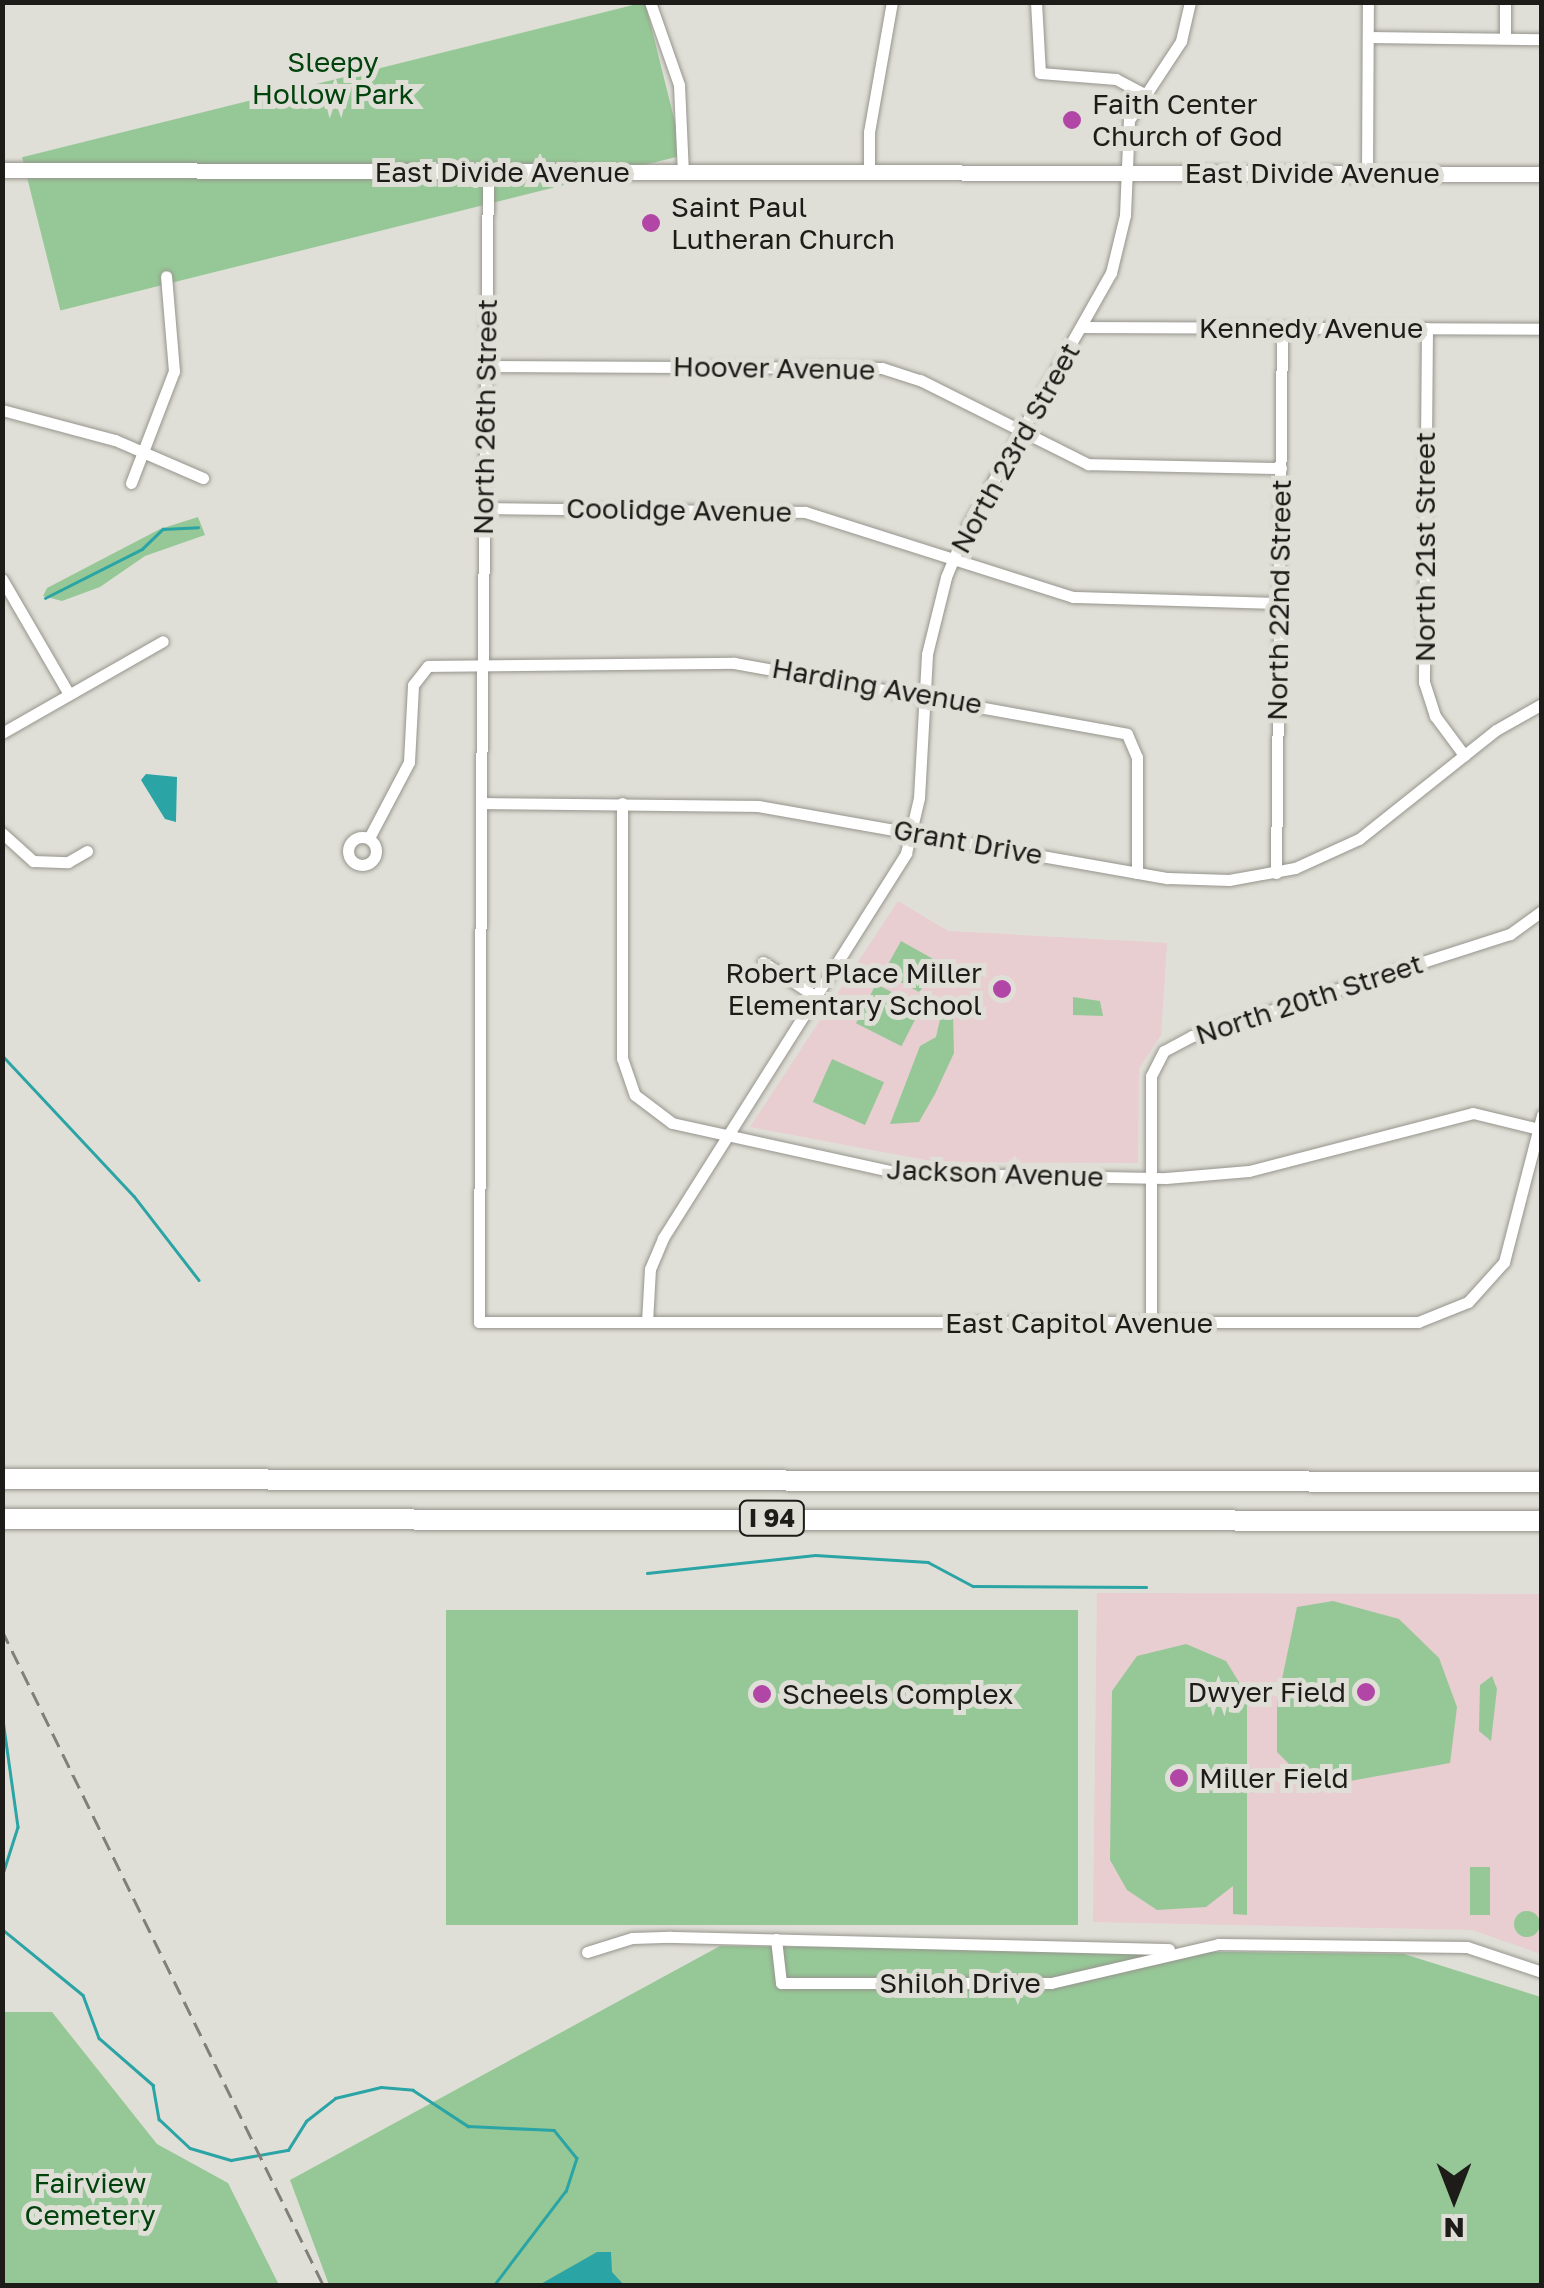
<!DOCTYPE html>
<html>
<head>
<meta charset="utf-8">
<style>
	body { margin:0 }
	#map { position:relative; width:1544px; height:2288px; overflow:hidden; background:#e0dfd7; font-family:"Golos Text",sans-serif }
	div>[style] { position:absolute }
	.education>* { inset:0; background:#e8cdd1 }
	.green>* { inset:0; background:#96c897; transform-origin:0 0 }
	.round { border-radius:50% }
	.water>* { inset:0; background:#2aa4a5 }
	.stream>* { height:2.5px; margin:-1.25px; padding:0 1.25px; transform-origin:1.25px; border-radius:1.25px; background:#2aa4a5 }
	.roads { filter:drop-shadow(0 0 2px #96958d) drop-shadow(0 0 2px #96958d) }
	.street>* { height:11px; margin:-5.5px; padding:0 5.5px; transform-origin:5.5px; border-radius:5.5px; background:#fff }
	.street>.ring { margin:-5.5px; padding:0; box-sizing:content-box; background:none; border:11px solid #fff; border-radius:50% }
	.secondary>* { height:15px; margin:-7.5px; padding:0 7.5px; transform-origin:7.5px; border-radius:7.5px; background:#fff }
	.highway>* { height:20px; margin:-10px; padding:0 10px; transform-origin:10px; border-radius:10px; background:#fff }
	.rail>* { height:2.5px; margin-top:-1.25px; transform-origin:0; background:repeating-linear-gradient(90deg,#807f79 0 15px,transparent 0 23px) }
	.dots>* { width:28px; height:28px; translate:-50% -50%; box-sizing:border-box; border:5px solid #e0dfd7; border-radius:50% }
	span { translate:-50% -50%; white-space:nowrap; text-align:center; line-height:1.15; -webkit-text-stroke:10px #e0dfd7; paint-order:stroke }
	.shield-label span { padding:2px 8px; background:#e0dfd7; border:2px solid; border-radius:8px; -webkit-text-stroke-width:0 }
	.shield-label { font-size:25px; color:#1d1c19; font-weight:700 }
	.park-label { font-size:28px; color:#00430c }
	.poi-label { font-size:28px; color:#1d1c19 }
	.left { translate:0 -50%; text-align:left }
	.right { translate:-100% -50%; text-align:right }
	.street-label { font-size:28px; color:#1d1c19 }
	.frame { position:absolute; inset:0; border:5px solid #1d1c19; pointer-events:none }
	.north { position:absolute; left:1404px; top:2148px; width:100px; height:100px; -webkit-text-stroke:8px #e0dfd7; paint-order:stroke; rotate:180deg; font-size:28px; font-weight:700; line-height:40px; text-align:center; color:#1d1c19 }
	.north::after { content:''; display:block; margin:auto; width:35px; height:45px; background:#1d1c19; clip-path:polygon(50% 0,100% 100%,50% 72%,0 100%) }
</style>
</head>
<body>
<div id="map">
	<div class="education">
		<i style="clip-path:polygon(898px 901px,948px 931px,1167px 943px,1161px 1035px,1139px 1069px,1138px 1163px,936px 1162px,750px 1127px)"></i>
		<i style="clip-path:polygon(1097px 1593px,1541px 1594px,1541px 1954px,1472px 1930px,1093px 1922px)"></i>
	</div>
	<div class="green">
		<i style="left:645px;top:2px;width:158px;height:642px;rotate:76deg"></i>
		<i style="clip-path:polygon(198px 517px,205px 535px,145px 556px,100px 587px,62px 601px,43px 596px,47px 588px,160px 529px)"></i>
		<i style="left:901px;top:941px;width:41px;height:36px;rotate:29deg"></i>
		<i style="left:876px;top:984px;width:51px;height:44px;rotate:27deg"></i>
		<i style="clip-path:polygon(1073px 997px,1100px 1001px,1103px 1016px,1073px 1015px)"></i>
		<i style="clip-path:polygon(953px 1013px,954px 1053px,935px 1094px,919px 1122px,890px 1124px,920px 1046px,936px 1037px,941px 1015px)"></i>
		<i style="left:832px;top:1059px;width:57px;height:47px;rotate:24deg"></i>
		<i style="clip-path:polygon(1333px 1601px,1399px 1619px,1439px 1658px,1457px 1707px,1450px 1763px,1350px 1781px,1304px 1779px,1277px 1752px,1277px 1703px,1297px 1607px)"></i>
		<i style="left:446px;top:1610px;width:632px;height:315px"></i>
		<i style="clip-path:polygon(1186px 1644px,1226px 1661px,1247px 1695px,1247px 1915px,1233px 1914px,1233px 1886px,1206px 1907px,1157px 1910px,1127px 1890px,1110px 1860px,1112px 1691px,1137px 1656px)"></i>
		<i style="clip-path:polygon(1492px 1676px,1497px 1689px,1491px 1741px,1479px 1731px,1480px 1685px)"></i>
		<i style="left:1470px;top:1867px;width:20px;height:48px"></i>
		<i class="round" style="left:1514px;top:1911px;width:26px;height:26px"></i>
		<i style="clip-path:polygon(720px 1946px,1404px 1954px,1541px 1997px,1541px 2285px,329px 2285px,290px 2180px)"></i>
		<i style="clip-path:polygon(3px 2012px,52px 2012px,157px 2144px,228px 2183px,279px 2285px,3px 2285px)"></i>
	</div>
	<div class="water">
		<i style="clip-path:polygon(146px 774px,177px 777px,176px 822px,165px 819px,141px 780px)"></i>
		<i style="clip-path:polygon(597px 2252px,611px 2252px,612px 2272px,624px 2285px,539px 2285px)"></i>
	</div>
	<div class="stream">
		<i style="left:45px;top:598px;width:109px;rotate:-26.8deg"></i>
		<i style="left:142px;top:549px;width:29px;rotate:-44deg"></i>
		<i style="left:163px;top:529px;width:35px;rotate:-3deg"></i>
		<i style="left:2px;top:1055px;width:193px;rotate:46.9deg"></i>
		<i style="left:134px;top:1196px;width:106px;rotate:52.3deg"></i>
		<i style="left:647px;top:1573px;width:169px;rotate:-6.1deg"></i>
		<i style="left:815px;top:1555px;width:113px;rotate:3.5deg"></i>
		<i style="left:928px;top:1562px;width:51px;rotate:28.1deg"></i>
		<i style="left:973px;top:1586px;width:173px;rotate:0.3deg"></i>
		<i style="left:2px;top:1713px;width:115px;rotate:82deg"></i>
		<i style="left:18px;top:1827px;width:52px;rotate:107.7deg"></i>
		<i style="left:2px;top:1929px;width:104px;rotate:39.2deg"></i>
		<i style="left:83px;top:1995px;width:46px;rotate:69.6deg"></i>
		<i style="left:99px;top:2038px;width:72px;rotate:41deg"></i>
		<i style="left:153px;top:2085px;width:35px;rotate:80deg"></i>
		<i style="left:159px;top:2119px;width:42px;rotate:43.1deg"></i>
		<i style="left:190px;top:2148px;width:43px;rotate:16.3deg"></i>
		<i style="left:231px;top:2160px;width:58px;rotate:-10deg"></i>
		<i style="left:288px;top:2150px;width:34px;rotate:-58deg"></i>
		<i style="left:306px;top:2121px;width:37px;rotate:-38deg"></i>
		<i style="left:335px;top:2098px;width:47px;rotate:-13.4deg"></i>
		<i style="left:381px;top:2087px;width:32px;rotate:5deg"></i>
		<i style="left:413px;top:2090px;width:66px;rotate:33.2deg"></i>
		<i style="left:468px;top:2126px;width:86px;rotate:2.7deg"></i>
		<i style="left:554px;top:2130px;width:36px;rotate:51deg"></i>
		<i style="left:577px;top:2158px;width:35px;rotate:108deg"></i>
		<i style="left:566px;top:2191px;width:119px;rotate:127.2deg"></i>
	</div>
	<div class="roads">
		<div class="street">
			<i style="left:650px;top:2px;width:88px;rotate:70.7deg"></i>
			<i style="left:679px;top:85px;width:87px;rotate:87.4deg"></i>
			<i style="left:1036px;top:2px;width:71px;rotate:86.8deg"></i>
			<i style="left:1040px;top:73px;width:76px;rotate:4.5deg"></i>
			<i style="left:1116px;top:79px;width:30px;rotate:28deg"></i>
			<i style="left:1368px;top:37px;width:174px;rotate:0.7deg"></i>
			<i style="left:1505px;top:38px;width:36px;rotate:-90deg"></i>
			<i style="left:488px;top:172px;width:631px;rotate:90.64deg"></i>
			<i style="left:481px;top:803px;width:277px;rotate:0.6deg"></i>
			<i style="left:758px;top:806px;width:416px;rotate:10deg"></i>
			<i style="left:1168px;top:878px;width:61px;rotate:1.9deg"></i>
			<i style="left:1229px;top:880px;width:67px;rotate:-10.3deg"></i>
			<i style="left:1295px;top:868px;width:70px;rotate:-24.4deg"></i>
			<i style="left:1359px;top:839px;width:175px;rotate:-38.5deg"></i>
			<i style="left:1496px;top:730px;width:53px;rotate:-29.5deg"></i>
			<i style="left:869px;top:172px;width:40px;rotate:-90deg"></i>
			<i style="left:869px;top:132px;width:132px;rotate:-80deg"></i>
			<i style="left:1367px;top:173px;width:171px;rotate:-89.7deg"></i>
			<i style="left:1081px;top:327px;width:461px;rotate:0.2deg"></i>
			<i style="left:1427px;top:328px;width:354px;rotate:90.5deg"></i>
			<i style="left:1424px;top:682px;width:36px;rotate:72deg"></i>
			<i style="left:1435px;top:716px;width:49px;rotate:53.4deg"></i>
			<i style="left:486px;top:366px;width:396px;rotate:0.3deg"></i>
			<i style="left:882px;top:368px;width:40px;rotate:18deg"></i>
			<i style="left:920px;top:380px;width:188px;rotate:26.6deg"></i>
			<i style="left:1088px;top:464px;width:193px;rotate:1.2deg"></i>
			<i style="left:2px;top:410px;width:117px;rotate:14.9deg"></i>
			<i style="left:115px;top:440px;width:96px;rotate:23.4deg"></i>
			<i style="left:131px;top:483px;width:120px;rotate:-69deg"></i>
			<i style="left:174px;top:371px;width:95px;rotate:-94.8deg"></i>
			<i style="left:484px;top:508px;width:321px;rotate:0.7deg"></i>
			<i style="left:805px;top:512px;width:281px;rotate:17.6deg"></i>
			<i style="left:1073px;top:597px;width:207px;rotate:1.7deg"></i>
			<i style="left:2px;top:579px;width:133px;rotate:59.8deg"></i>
			<i style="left:2px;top:733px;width:185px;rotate:-29.7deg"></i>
			<i style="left:481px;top:803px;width:519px;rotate:90.22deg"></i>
			<i style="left:479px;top:1322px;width:939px"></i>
			<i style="left:1418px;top:1322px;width:54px;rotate:-21.8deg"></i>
			<i style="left:1468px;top:1302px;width:54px;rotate:-48deg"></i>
			<i style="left:1504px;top:1262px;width:152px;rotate:-75.5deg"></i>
			<i style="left:622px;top:803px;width:255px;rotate:90deg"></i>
			<i style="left:622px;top:1058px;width:39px;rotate:71deg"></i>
			<i style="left:635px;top:1095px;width:46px;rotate:37.1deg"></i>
			<i style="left:672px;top:1123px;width:232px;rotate:12.4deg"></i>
			<i style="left:899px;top:1173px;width:267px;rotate:1.1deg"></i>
			<i style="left:1166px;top:1178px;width:83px;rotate:-4.8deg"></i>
			<i style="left:1249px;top:1171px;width:231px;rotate:-14.5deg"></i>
			<i style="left:1473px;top:1113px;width:64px;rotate:13.6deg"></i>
			<i style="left:2px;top:833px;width:42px;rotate:42.1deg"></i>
			<i style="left:33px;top:861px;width:35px;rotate:2deg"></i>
			<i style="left:68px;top:862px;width:22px;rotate:-30deg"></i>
			<i class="ring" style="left:348px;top:837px;width:17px;height:17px"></i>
			<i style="left:369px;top:838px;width:86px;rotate:-62.2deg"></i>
			<i style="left:409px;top:762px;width:77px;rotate:-87deg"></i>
			<i style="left:413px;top:685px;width:24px;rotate:-52deg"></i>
			<i style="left:428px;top:666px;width:306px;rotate:-0.6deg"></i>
			<i style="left:734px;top:663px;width:399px;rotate:10.2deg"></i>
			<i style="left:1127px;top:734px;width:25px;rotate:67deg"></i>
			<i style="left:1137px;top:757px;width:116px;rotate:90deg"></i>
			<i style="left:1276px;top:873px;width:545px;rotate:-89.37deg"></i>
			<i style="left:763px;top:962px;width:66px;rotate:33.2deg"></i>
			<i style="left:647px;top:1322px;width:53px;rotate:-86.8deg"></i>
			<i style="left:650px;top:1269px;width:34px;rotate:-67deg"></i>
			<i style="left:663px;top:1238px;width:455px;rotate:-57.7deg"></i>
			<i style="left:906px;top:853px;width:57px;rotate:-76.7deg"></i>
			<i style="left:919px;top:798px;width:144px;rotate:-86.8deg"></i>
			<i style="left:927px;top:654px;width:79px;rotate:-76.1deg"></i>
			<i style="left:946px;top:577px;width:52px;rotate:-67.4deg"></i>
			<i style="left:966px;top:529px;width:294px;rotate:-60.5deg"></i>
			<i style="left:1111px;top:273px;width:60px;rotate:-76.4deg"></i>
			<i style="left:1125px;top:215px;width:95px;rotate:-87.6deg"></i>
			<i style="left:1129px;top:120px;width:95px;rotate:-56.6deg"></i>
			<i style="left:1181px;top:41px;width:40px;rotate:-77deg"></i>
			<i style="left:1151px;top:1323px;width:247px;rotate:-90deg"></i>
			<i style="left:1151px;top:1076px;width:28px;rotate:-63deg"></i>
			<i style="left:1164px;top:1051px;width:32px;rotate:-28deg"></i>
			<i style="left:1192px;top:1036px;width:334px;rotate:-17.8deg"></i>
			<i style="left:1510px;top:934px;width:39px;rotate:-36deg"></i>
			<i style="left:776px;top:1939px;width:44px;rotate:83.5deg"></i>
			<i style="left:781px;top:1983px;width:270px"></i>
			<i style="left:1051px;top:1983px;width:171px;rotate:-13.1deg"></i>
			<i style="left:1218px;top:1944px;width:249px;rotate:0.7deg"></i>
			<i style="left:1467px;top:1947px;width:79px;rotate:18.4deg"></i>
			<i style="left:587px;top:1952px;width:47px;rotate:-17.3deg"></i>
			<i style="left:632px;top:1938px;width:38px;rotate:-2deg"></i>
			<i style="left:670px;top:1937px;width:499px;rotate:1.4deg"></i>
		</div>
		<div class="secondary">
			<i style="left:2px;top:170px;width:1540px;rotate:0.15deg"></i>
		</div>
		<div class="highway">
			<i style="left:2px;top:1479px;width:1540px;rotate:0.11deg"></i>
			<i style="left:2px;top:1519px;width:1540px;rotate:0.07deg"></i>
		</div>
	</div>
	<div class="rail">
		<i style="left:2px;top:1630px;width:731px;rotate:63.86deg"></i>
	</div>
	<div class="dots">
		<i style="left:1072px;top:120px;background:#b146a6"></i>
		<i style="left:651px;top:223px;background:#b146a6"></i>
		<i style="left:1002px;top:989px;background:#b146a6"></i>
		<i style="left:1366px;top:1692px;background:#b146a6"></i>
		<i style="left:762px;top:1694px;background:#b146a6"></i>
		<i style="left:1179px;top:1778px;background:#b146a6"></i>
	</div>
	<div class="shield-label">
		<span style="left:772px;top:1518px">I 94</span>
	</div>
	<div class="park-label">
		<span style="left:333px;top:78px">Sleepy<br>Hollow Park</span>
		<span style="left:90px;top:2199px">Fairview<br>Cemetery</span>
	</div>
	<div class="poi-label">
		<span class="left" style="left:1092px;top:120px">Faith Center<br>Church of God</span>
		<span class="left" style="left:671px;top:223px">Saint Paul<br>Lutheran Church</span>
		<span class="right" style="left:982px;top:989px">Robert Place Miller<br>Elementary School</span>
		<span class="right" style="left:1346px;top:1692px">Dwyer Field</span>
		<span class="left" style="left:782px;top:1694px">Scheels Complex</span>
		<span class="left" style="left:1199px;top:1778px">Miller Field</span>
	</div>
	<div class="street-label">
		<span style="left:502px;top:172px">East Divide Avenue</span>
		<span style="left:1312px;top:173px">East Divide Avenue</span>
		<span style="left:1311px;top:328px">Kennedy Avenue</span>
		<span style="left:774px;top:368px;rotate:1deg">Hoover Avenue</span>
		<span style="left:485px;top:417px;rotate:-89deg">North 26th Street</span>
		<span style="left:1015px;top:448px;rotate:-61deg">North 23rd Street</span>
		<span style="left:679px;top:510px;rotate:1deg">Coolidge Avenue</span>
		<span style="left:1425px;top:547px;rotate:-90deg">North 21st Street</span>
		<span style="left:1279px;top:600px;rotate:-89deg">North 22nd Street</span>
		<span style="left:877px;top:686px;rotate:10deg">Harding Avenue</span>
		<span style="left:968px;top:842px;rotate:10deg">Grant Drive</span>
		<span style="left:1309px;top:999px;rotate:-18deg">North 20th Street</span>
		<span style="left:995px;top:1173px;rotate:2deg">Jackson Avenue</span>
		<span style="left:1079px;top:1323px">East Capitol Avenue</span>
		<span style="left:960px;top:1983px">Shiloh Drive</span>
	</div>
	<div class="frame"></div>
	<div class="north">N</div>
</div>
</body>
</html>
